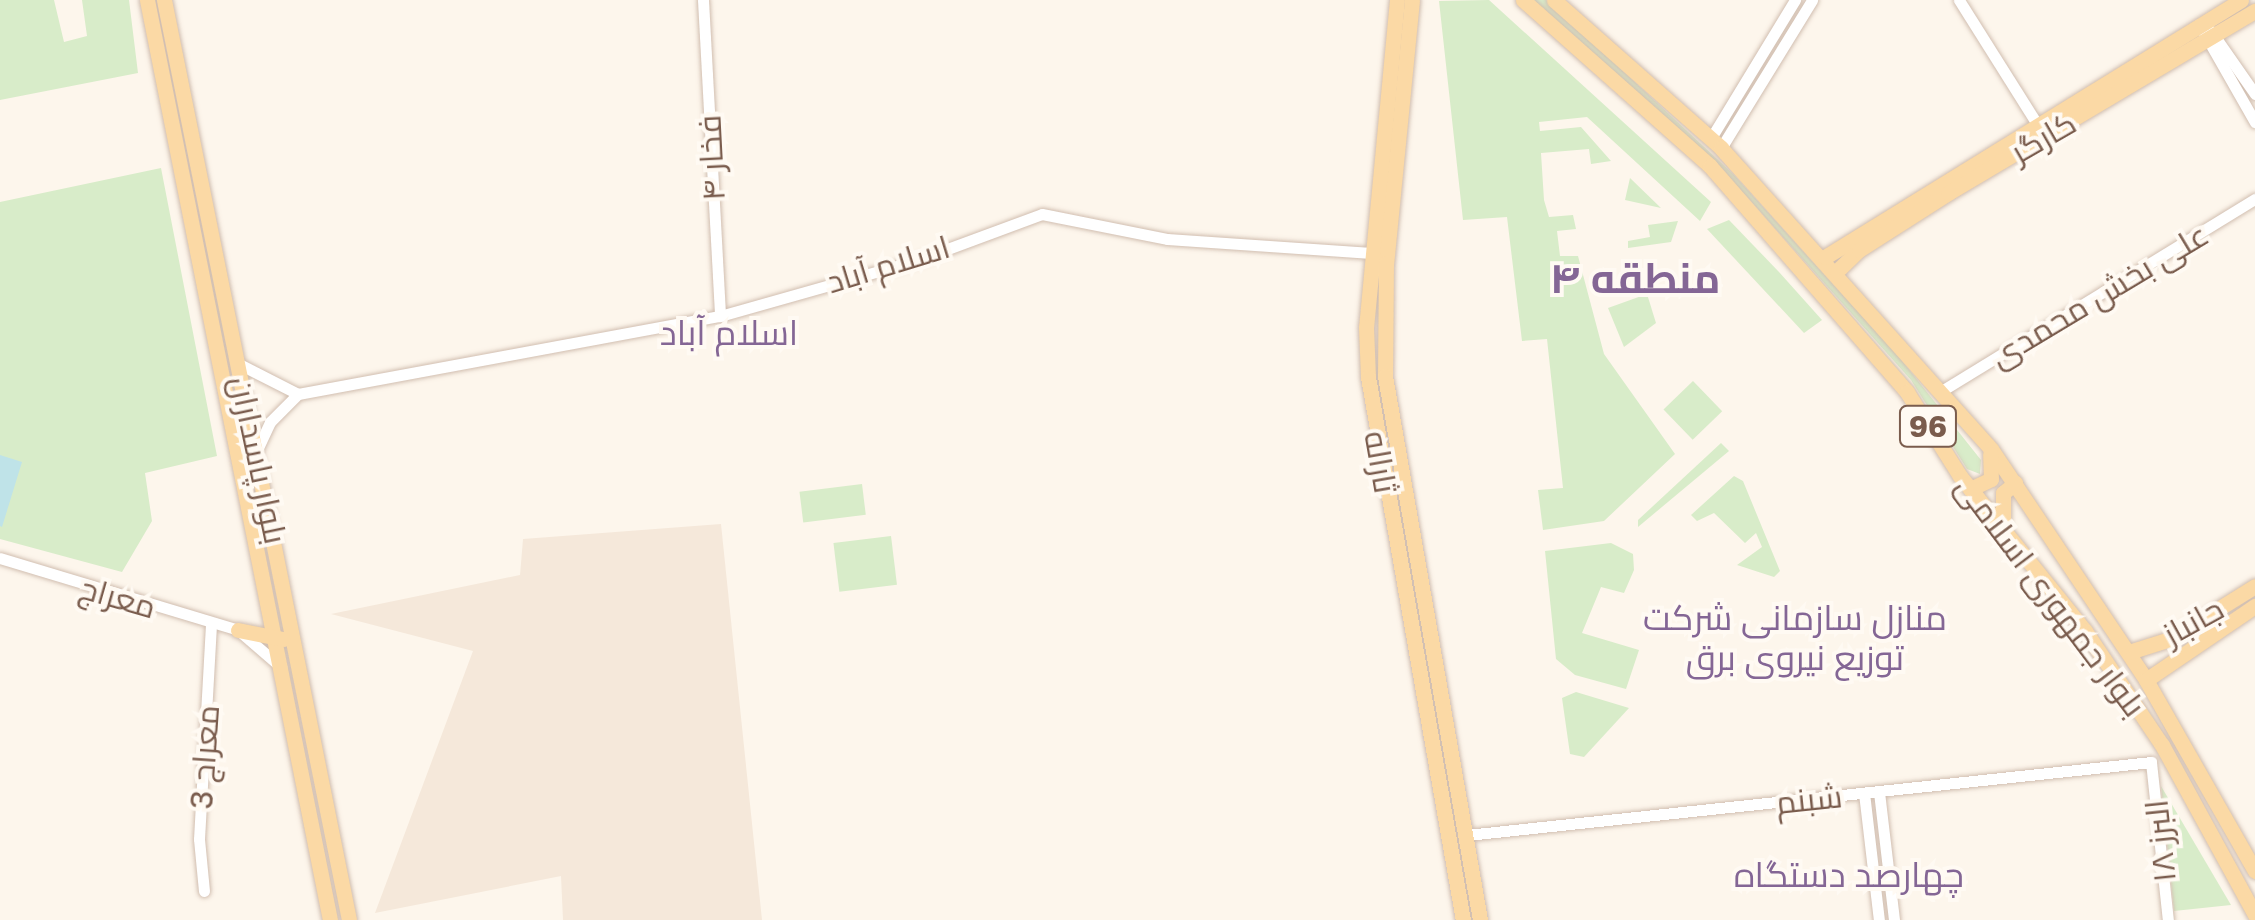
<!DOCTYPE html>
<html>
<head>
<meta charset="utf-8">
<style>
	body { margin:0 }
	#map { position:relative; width:2255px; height:920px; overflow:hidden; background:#fdf6ec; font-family:"Golos Text",Cairo,sans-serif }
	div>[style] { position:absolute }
	.residential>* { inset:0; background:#f5e8da }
	.green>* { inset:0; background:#d8ecc9; transform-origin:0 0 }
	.water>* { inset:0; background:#bfe3e8 }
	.roads { filter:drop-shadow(0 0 2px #d1beb0) drop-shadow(0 0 2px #d1beb0) }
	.minor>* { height:11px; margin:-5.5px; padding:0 5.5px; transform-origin:5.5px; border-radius:5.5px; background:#fff }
	.major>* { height:15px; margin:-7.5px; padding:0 7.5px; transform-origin:7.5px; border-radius:7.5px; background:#fbd9a5 }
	span { translate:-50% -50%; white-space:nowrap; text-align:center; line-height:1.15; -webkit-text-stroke:8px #fffaf3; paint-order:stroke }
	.shield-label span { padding:2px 8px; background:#fffaf3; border:2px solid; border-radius:8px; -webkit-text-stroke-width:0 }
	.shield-label { font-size:30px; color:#7a5c4d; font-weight:700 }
	.street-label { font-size:32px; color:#7a5c4d }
	.neighbourhood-label { font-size:35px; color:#846695 }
	.district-label { font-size:42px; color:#846695; font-weight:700 }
</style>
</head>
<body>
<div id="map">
	<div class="residential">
		<i style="clip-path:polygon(721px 524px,762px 920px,563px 920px,561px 876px,375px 913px,473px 651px,331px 614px,520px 575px,523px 539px)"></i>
	</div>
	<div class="green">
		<i style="clip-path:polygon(0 0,54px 0,64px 42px,87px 36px,82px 0,129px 0,138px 73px,0 100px)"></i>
		<i style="clip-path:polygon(1489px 0,1711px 202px,1700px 221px,1587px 117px,1539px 122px,1540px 131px,1581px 127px,1611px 161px,1591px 164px,1589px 149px,1541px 153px,1544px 200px,1549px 217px,1573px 215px,1576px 229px,1557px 231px,1560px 256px,1578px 256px,1604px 354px,1675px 454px,1604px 521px,1543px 530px,1538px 490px,1563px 488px,1547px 339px,1522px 341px,1507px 217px,1463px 220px,1439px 1px)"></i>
		<i style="clip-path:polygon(1534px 0,1546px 0,1563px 15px,1733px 174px,1899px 357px,1981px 460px,1980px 474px,1967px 469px,1911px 380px,1749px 199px)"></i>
		<i style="clip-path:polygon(161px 168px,217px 456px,145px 473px,152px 521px,122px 572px,0 539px,0 202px)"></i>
		<i style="clip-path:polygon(1630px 178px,1661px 208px,1625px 200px)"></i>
		<i style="clip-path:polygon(1729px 220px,1779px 272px,1822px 320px,1804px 333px,1707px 229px)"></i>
		<i style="clip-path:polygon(1678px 221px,1671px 242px,1628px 248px,1628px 241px,1650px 237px,1648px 225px)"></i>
		<i style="clip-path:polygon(1647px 294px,1656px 323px,1624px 347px,1608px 308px)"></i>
		<i style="left:1693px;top:381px;width:42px;height:41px;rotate:46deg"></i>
		<i style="clip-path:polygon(1721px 443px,1729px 451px,1638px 527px,1638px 520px)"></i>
		<i style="clip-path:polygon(1734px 476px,1743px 481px,1780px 571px,1774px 577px,1737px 565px,1762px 547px,1756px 533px,1745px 543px,1714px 513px,1697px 521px,1691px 515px)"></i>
		<i style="left:862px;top:484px;width:31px;height:63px;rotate:83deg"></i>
		<i style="left:891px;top:536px;width:49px;height:58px;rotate:83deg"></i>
		<i style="clip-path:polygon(1611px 543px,1633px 554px,1634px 570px,1624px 593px,1601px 587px,1582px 633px,1639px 650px,1626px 689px,1575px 675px,1556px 659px,1545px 551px)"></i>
		<i style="clip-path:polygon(1576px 692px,1629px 708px,1584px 757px,1570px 754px,1562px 698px)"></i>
		<i style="clip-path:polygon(2161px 786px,2231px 905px,2174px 911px)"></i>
	</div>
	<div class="water">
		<i style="clip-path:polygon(0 455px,22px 462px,2px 527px,0 526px)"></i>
	</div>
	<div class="roads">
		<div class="minor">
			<i style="left:703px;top:0;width:316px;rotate:86.9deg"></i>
			<i style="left:1959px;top:0;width:146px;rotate:57.8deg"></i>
			<i style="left:2199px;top:24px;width:113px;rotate:60.3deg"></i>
			<i style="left:2211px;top:31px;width:77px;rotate:55.1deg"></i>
			<i style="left:1711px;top:138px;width:162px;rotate:-58.7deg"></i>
			<i style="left:1721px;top:148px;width:174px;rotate:-58.4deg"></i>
			<i style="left:239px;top:364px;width:66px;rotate:27deg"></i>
			<i style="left:1943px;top:390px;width:366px;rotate:-31.5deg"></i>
			<i style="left:257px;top:450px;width:31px;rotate:-65deg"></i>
			<i style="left:270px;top:422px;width:40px;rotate:-45deg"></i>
			<i style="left:298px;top:394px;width:429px;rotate:-10.5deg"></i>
			<i style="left:720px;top:316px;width:203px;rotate:-15.8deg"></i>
			<i style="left:915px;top:261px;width:135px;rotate:-20.3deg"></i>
			<i style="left:1042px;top:214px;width:127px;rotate:11.3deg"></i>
			<i style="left:1167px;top:239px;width:205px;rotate:3.9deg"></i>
			<i style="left:0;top:558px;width:249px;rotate:16.8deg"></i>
			<i style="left:238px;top:630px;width:57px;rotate:40.7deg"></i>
			<i style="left:1879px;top:792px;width:129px;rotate:83.3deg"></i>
			<i style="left:1864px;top:793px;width:128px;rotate:83.3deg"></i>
			<i style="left:1467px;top:835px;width:688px;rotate:-6.09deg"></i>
			<i style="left:2151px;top:762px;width:159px;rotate:83.9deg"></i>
			<i style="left:204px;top:891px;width:52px;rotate:-95.5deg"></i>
			<i style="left:199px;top:839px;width:216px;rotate:-86.8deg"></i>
		</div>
		<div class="major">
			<i style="left:147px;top:0;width:938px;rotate:78.75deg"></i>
			<i style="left:164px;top:0;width:938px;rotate:78.63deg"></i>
			<i style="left:1397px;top:0;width:328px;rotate:95.4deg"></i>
			<i style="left:1366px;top:327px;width:50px;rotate:87.7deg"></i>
			<i style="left:1368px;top:377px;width:551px;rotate:80.08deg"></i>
			<i style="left:1412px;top:0;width:264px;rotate:95.6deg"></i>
			<i style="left:1386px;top:263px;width:113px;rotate:90.5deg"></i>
			<i style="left:1385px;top:376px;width:552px;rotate:80.09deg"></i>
			<i style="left:1523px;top:0;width:250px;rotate:41.6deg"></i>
			<i style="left:1710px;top:166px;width:300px;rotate:48.9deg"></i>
			<i style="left:1907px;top:392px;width:99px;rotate:57.8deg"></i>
			<i style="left:1960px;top:476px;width:199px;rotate:51.1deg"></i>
			<i style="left:2085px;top:631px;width:138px;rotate:56deg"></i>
			<i style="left:2162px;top:745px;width:194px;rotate:61.3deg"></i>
			<i style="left:1554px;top:0;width:223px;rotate:41.5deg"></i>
			<i style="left:1721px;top:148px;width:404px;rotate:48.1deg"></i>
			<i style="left:1991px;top:449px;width:278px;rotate:56.1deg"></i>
			<i style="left:2146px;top:680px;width:220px;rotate:60.3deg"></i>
			<i style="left:1825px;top:257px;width:489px;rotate:-31.7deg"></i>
			<i style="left:1837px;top:271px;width:30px;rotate:-44deg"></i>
			<i style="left:1859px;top:250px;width:106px;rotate:-32.6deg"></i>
			<i style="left:1948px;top:193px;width:357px;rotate:-30.7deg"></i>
			<i style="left:1970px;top:489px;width:23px;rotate:-25deg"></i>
			<i style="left:1991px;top:479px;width:25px;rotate:-92deg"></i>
			<i style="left:2003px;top:527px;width:34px;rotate:-90deg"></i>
			<i style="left:2003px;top:493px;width:16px;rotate:-40deg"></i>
			<i style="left:238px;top:630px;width:46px;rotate:11.3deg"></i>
			<i style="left:2129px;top:652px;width:43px;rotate:-17.6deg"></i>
			<i style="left:2170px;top:639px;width:100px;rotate:-31.9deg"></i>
			<i style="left:2146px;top:680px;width:132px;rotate:-34.2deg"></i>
		</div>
	</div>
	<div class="shield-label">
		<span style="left:1928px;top:426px">96</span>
	</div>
	<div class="street-label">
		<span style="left:2043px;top:137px;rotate:-30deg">کارگر</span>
		<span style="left:711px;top:158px;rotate:-93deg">فخار ۴</span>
		<span style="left:888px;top:264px;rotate:-17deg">اسلام آباد</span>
		<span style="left:2099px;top:295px;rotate:-31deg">علی بخش محمدی</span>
		<span style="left:259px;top:460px;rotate:78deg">بلوار پاسداران</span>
		<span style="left:1381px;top:462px;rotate:80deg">ثاراله</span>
		<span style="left:2051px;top:596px;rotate:53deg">بلوار جمهوری اسلامی</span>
		<span style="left:118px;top:597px;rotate:16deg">معراج</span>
		<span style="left:2193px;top:621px;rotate:-29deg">جانباز</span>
		<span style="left:204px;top:757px;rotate:-86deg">معراج 3</span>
		<span style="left:1809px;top:799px;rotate:-6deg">شبنم</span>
		<span style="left:2160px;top:841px;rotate:-96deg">البرز ۱۸</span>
	</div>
	<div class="neighbourhood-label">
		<span style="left:729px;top:332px">اسلام آباد</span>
		<span style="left:1795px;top:637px">منازل سازمانی شرکت<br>توزیع نیروی برق</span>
		<span style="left:1849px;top:874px">چهارصد دستگاه</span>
	</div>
	<div class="district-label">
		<span style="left:1635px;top:277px">منطقه ۴</span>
	</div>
</div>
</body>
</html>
